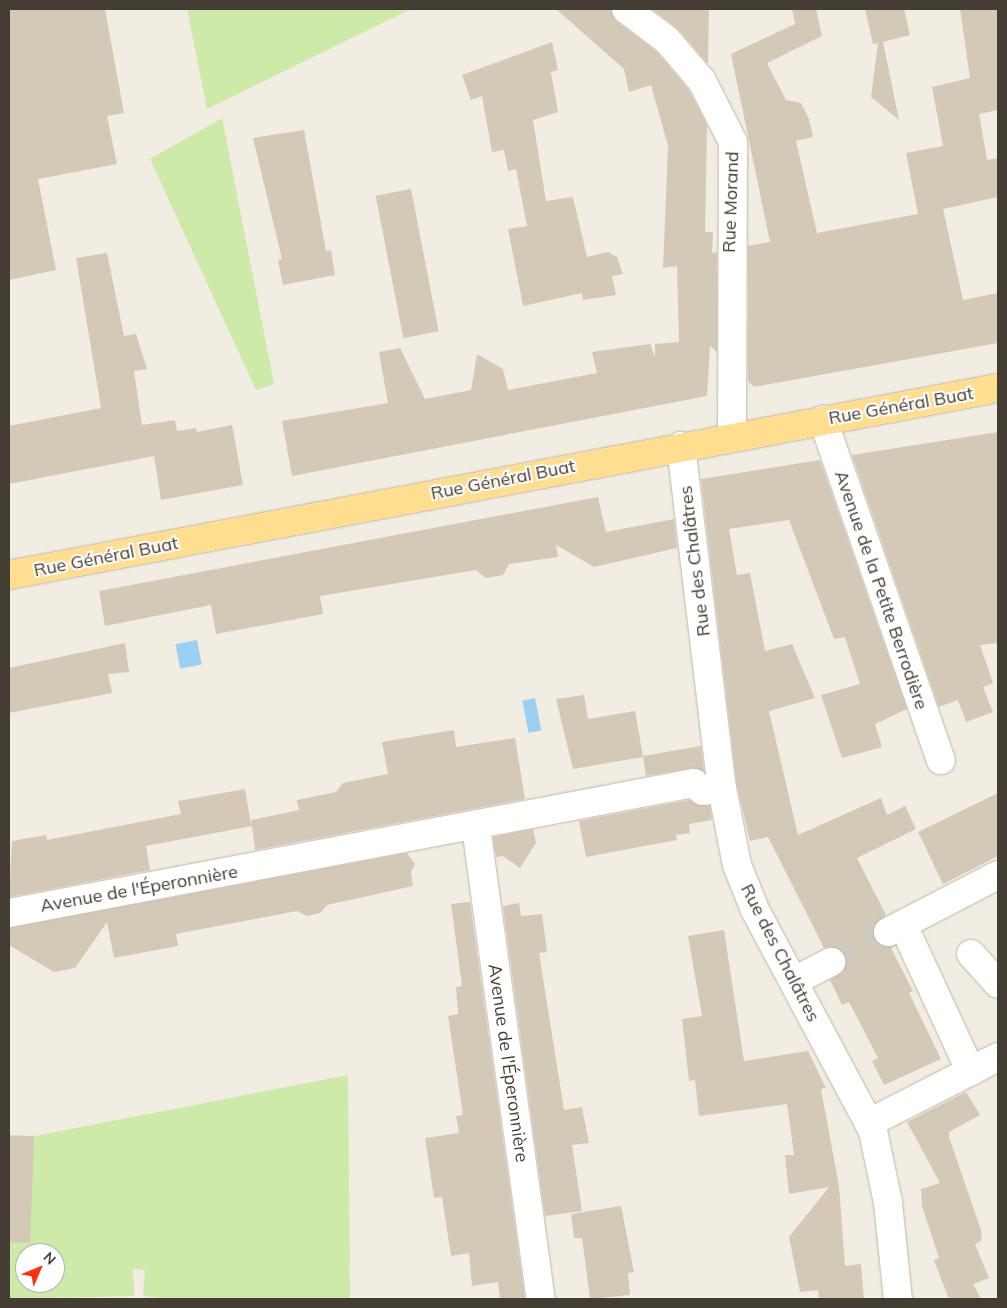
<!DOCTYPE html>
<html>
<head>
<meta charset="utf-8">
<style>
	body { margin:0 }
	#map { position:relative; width:1007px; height:1308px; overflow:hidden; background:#f2ede2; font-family:Mulish,sans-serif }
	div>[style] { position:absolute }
	.green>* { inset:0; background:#cdeaa8 }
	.water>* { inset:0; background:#9ad0f4; transform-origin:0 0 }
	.building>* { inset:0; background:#d4c9b7; transform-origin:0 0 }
	.minor-tunnel>* { height:28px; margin-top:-14px; transform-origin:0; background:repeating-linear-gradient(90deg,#cfcabf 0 28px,transparent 0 42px) }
	.roads { filter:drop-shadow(0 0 1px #c1b8a8) drop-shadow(0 0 1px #c1b8a8) }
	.minor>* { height:28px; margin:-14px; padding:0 14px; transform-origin:14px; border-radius:14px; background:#fff }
	.major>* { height:28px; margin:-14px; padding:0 14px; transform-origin:14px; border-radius:14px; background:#ffde8f }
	span { translate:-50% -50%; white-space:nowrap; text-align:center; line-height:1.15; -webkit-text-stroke:4px #fff; paint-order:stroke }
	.street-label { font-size:18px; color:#443d33 }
	.frame { position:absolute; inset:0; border:10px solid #443d33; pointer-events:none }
	.north { position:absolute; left:15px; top:1243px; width:50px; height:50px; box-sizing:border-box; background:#fff; border:1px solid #b4b1ad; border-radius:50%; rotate:45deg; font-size:14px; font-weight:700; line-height:20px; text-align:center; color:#443d33 }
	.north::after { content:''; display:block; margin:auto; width:18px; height:22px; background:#ff2f0d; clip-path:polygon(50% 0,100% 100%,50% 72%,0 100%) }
</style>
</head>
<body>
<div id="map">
	<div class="green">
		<i style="clip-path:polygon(187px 9px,411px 9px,207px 109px)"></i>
		<i style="clip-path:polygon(222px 118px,274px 384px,256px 390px,150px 159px)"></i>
		<i style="clip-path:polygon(evenodd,348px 1075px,350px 1299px,169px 1299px,143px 1296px,145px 1270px,133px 1269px,134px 1296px,9px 1299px,9px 1141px,348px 1075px,25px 1253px,55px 1253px,55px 1283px,25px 1283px,25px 1253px)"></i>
	</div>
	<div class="water">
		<i style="left:197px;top:640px;width:25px;height:22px;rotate:79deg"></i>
		<i style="left:535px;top:698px;width:33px;height:13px;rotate:79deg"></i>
	</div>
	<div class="building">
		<i style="clip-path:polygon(9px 9px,105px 9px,124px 113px,107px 116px,117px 164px,38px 179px,56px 270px,9px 280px)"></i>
		<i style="clip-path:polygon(556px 9px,611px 9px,616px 21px,656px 51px,689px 90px,707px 125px,705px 232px,713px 232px,712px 253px,717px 252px,717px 352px,710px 346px,707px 396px,292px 476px,282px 421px,388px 403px,379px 352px,400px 348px,425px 399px,471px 390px,477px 354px,503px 369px,508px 390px,597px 373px,592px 352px,650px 344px,655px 357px,655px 344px,679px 342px,677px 266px,663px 268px,668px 146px,651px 85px,629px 92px,624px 69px)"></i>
		<i style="clip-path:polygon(652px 9px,709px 9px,708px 64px,679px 30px)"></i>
		<i style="clip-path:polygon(792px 9px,816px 9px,822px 36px,767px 63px,786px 100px,801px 103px,809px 119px,813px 137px,796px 141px,817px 233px,918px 214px,906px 153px,943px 146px,932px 87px,970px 78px,960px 9px,998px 9px,998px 110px,979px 114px,987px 160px,998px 158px,998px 197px,943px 209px,963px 300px,998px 293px,998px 343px,754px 387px,748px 381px,748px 246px,770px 242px,731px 54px,795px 24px)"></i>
		<i style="clip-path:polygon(865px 9px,904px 9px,910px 35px,883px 42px,899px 120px,871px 97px,878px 43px,873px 44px)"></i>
		<i style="clip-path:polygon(552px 42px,558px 70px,551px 72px,558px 112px,533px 120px,546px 201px,573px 197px,587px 257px,608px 252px,617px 257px,623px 274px,612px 276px,616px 295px,583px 300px,582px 293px,523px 306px,508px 229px,527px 226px,516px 169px,508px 171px,504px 150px,492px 152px,482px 96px,471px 100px,462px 75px)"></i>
		<i style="clip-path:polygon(304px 130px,326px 251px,331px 250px,335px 275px,283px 285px,278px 260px,282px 259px,253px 138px)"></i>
		<i style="left:411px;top:189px;width:145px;height:36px;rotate:79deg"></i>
		<i style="clip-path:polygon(107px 253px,124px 336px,136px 334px,147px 369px,134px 371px,142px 425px,175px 420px,177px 431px,196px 428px,197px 432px,232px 425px,243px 485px,161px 500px,154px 456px,9px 484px,9px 426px,101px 408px,76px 258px)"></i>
		<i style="clip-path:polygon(998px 432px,998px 643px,980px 645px,993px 683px,983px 687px,993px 712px,966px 722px,958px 700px,939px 707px,852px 455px)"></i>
		<i style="clip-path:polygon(820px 460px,907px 709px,875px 724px,882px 747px,842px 758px,821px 695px,860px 684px,845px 637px,834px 639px,789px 520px,729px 529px,737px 575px,750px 573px,765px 651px,792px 644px,815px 698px,769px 711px,798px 835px,881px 798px,887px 815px,905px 806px,916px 829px,857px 858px,886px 915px,875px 924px,874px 939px,880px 945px,895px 946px,891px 948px,913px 991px,909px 993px,941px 1059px,884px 1085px,872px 1061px,878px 1058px,849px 1002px,842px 1005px,830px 980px,844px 970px,845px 954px,832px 946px,824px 948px,768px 837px,750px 841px,737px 786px,701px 479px)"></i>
		<i style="clip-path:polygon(598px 497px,606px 532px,674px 519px,677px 548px,594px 567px,556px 545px,558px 557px,509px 564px,503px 575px,486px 578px,476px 570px,320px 596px,323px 614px,216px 634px,211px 605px,105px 626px,99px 591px)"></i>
		<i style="clip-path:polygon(125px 643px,129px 672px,108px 674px,112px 693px,9px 713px,9px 668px)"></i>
		<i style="clip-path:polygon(584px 695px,588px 719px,635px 711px,643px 757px,573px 769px,556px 699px)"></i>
		<i style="clip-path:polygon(454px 730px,456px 747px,515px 738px,525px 799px,255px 850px,252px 826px,146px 846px,150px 870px,9px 897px,12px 841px,46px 835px,47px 840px,181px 814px,178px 801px,245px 789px,251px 825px,251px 820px,299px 810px,297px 800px,336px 792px,343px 783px,388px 774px,382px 742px)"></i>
		<i style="clip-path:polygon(701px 746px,704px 771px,692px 768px,646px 776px,643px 756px)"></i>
		<i style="clip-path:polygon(998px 793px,998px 856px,943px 884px,918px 832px)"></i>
		<i style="clip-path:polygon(689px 800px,710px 806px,712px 820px,689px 824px,690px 833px,676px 835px,677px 840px,586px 857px,579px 821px)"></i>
		<i style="clip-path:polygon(533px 829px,536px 843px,520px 868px,503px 856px,496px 857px,493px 837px)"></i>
		<i style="clip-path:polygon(407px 853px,415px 864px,411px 872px,413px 886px,327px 905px,320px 913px,307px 916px,297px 911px,176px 934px,178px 946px,114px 958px,107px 922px,75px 968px,54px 972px,9px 945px,9px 928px)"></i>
		<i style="clip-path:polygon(470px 902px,525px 1299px,500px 1299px,498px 1282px,472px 1286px,469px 1253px,451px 1256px,442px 1197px,434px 1198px,425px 1138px,459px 1133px,456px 1116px,463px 1115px,448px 1016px,458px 1014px,456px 987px,462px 986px,451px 904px)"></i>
		<i style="clip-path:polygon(519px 903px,521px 916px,542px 914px,547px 952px,539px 953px,564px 1110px,582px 1107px,589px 1143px,572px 1145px,582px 1211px,545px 1216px,503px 906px)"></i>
		<i style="clip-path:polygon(724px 930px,744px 1061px,808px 1051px,826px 1088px,821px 1089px,839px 1186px,845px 1266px,861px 1264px,864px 1299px,819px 1299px,818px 1290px,800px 1292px,789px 1237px,829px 1187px,789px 1194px,785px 1155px,794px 1155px,787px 1104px,699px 1116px,695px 1080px,689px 1081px,682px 1019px,702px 1016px,688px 936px)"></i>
		<i style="clip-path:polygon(966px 1092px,980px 1115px,949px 1132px,949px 1137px,982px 1233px,981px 1241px,975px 1244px,989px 1278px,973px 1284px,981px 1299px,949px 1299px,934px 1260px,939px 1258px,922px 1206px,921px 1189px,940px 1183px,907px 1122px)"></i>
		<i style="left:34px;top:1136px;width:107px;height:24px;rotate:92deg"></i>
		<i style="clip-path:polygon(621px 1206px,634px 1272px,628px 1273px,630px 1295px,590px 1299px,582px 1238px,574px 1238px,571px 1214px)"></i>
	</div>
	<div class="minor-tunnel">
		<i style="left:831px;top:962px;width:64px;rotate:-27.8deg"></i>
	</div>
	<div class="roads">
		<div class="minor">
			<i style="left:626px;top:9px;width:51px;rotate:37.1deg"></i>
			<i style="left:667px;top:40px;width:54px;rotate:49.5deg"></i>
			<i style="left:702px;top:81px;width:68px;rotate:63.1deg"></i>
			<i style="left:733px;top:142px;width:295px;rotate:90.2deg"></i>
			<i style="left:823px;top:420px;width:360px;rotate:70.9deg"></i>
			<i style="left:681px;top:446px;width:344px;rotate:83.2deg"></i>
			<i style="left:722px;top:788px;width:78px;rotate:79deg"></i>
			<i style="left:737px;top:865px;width:48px;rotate:68.2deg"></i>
			<i style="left:755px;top:910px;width:251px;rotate:61.9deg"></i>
			<i style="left:873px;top:1131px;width:74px;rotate:78.2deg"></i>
			<i style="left:888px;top:1203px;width:97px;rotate:84.1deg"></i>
			<i style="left:476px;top:827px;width:476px;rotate:82.2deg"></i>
			<i style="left:9px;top:913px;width:697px;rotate:-10.75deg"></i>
			<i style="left:694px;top:783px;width:12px;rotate:42deg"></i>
			<i style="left:703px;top:791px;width:19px;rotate:-9deg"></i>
			<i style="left:888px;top:932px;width:124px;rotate:-27.4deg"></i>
			<i style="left:910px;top:940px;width:145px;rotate:65.2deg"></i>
			<i style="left:971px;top:954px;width:40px;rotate:48deg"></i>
			<i style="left:794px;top:981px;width:42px;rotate:-27.2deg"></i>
			<i style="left:869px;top:1123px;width:145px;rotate:-27.1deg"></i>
		</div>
		<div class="major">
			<i style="left:9px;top:575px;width:1007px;rotate:-10.71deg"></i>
		</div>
	</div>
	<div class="street-label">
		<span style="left:731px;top:202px;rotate:-88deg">Rue Morand</span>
		<span style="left:901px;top:406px;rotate:-10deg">Rue Général Buat</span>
		<span style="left:503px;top:480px;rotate:-11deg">Rue Général Buat</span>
		<span style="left:106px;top:557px;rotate:-11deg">Rue Général Buat</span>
		<span style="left:695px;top:561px;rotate:-97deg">Rue des Chalâtres</span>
		<span style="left:881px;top:590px;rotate:71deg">Avenue de la Petite Berrodière</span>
		<span style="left:139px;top:889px;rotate:-10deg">Avenue de l'Éperonnière</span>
		<span style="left:780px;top:953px;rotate:63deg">Rue des Chalâtres</span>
		<span style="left:508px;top:1063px;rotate:82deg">Avenue de l'Éperonnière</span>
	</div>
	<div class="frame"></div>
	<div class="north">N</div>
</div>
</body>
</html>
